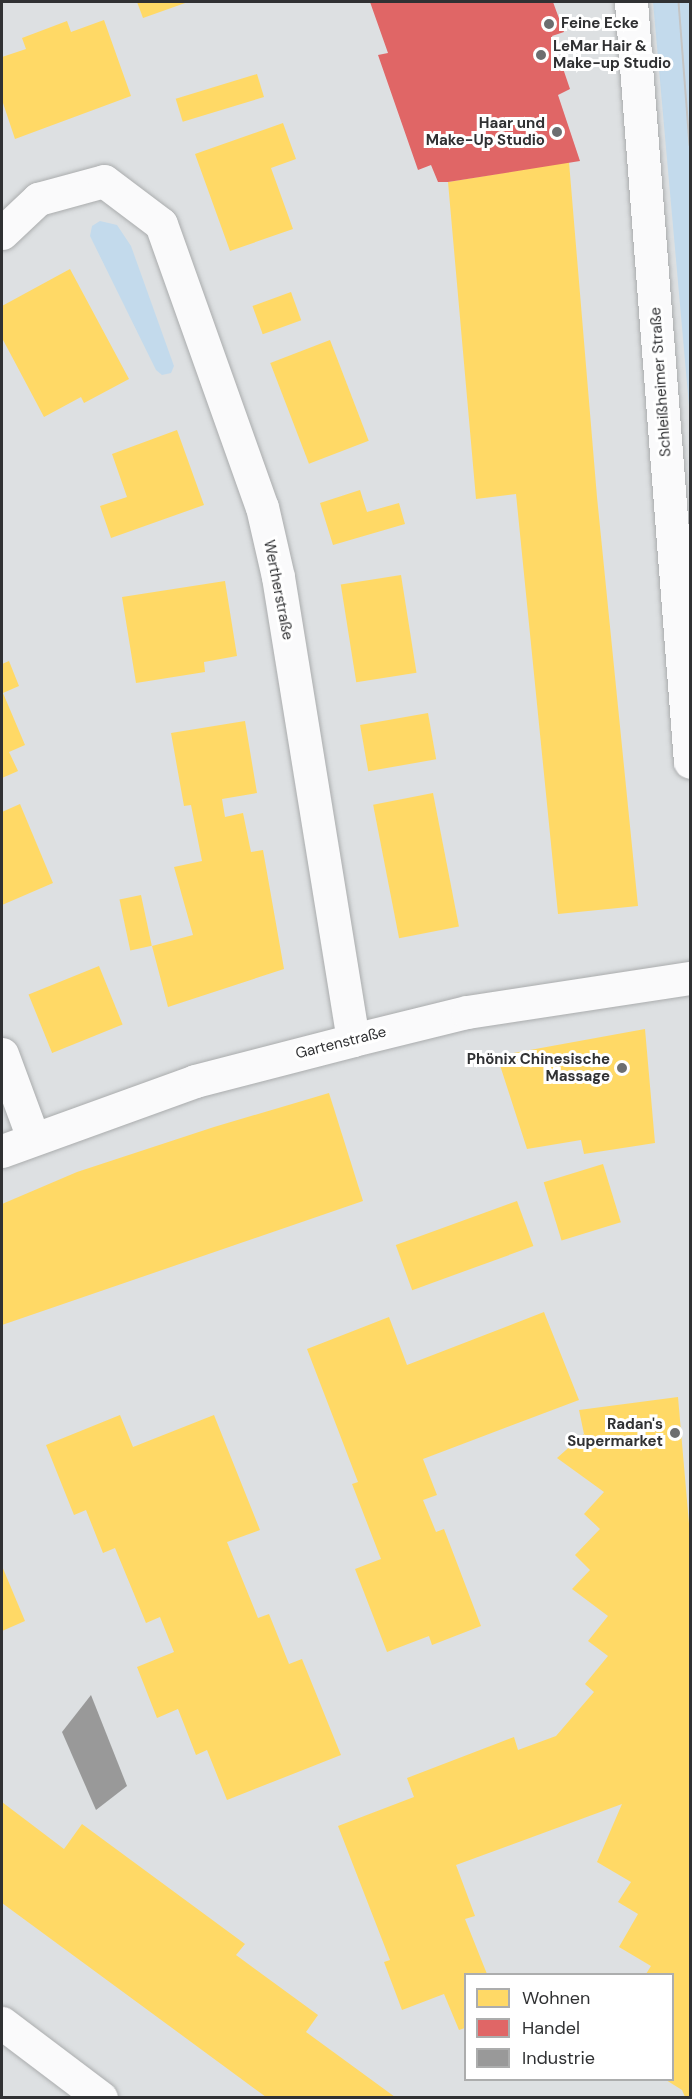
<!DOCTYPE html>
<html>
<head>
<meta charset="utf-8">
<style>
	body { margin:0 }
	#map { position:relative; width:692px; height:2099px; overflow:hidden; background:#dde0e2; font-family:"DM Sans",sans-serif }
	div>[style] { position:absolute }
	.green>* { inset:0; background:#c3daec }
	.homes>* { inset:0; background:#ffd966; transform-origin:0 0 }
	.shops>* { inset:0; background:#e06666 }
	.industry>* { inset:0; background:#999 }
	.roads { filter:drop-shadow(0 0 2px #aaacad) drop-shadow(0 0 2px #aaacad) }
	.minor>* { height:33px; margin:-16.5px; padding:0 16.5px; transform-origin:16.5px; border-radius:16.5px; background:#fafafb }
	.major>* { height:33px; margin:-16.5px; padding:0 16.5px; transform-origin:16.5px; border-radius:16.5px; background:#fafafb }
	.tram>* { height:1.5px; margin:-0.75px; padding:0 0.75px; transform-origin:0.75px; border-radius:0.75px; background:#c4c4c4 }
	.dots>* { width:16px; height:16px; translate:-50% -50%; box-sizing:border-box; border:3px solid #fff; border-radius:50% }
	span { translate:-50% -50%; white-space:nowrap; text-align:center; line-height:1.15; -webkit-text-stroke:6px #fff; paint-order:stroke }
	.poi-label { font-size:15px; color:#303133; font-weight:700 }
	.left { translate:0 -50%; text-align:left }
	.right { translate:-100% -50%; text-align:right }
	.street-label { font-size:15px; color:#303133 }
	.frame { position:absolute; inset:0; border:3px solid #303133; pointer-events:none }
	.legend { position:absolute; left:464px; top:1973px; width:210px; height:108px; box-sizing:border-box; background:#fff; border:2px solid #acadad; margin:0; padding:8px 10px; list-style:none; font-size:18px; color:#303133 }
	.legend li { display:flex; align-items:center; gap:12px; height:30px }
	.legend b { width:30px; border:2px solid #acadad }
</style>
</head>
<body>
<div id="map">
	<div class="green">
		<i style="clip-path:polygon(653px 2px,690px 2px,690px 417px)"></i>
		<i style="clip-path:polygon(100px 221px,117px 225px,131px 246px,174px 366px,171px 373px,162px 375px,156px 370px,90px 236px,92px 226px)"></i>
	</div>
	<div class="homes">
		<i style="clip-path:polygon(137px 2px,188px 2px,143px 18px)"></i>
		<i style="clip-path:polygon(104px 20px,131px 96px,15px 139px,2px 100px,2px 57px,26px 49px,22px 38px,67px 21px,71px 32px)"></i>
		<i style="left:257px;top:74px;width:24px;height:85px;rotate:73deg"></i>
		<i style="clip-path:polygon(283px 123px,296px 159px,271px 168px,293px 229px,230px 251px,195px 154px)"></i>
		<i style="clip-path:polygon(569px 162px,597px 497px,638px 906px,558px 914px,516px 494px,476px 499px,448px 182px)"></i>
		<i style="clip-path:polygon(70px 269px,129px 379px,84px 403px,81px 397px,44px 417px,2px 338px,2px 306px)"></i>
		<i style="left:291px;top:292px;width:30px;height:41px;rotate:70deg"></i>
		<i style="left:330px;top:340px;width:108px;height:64px;rotate:69deg"></i>
		<i style="clip-path:polygon(177px 430px,204px 505px,111px 538px,100px 506px,127px 497px,112px 454px)"></i>
		<i style="clip-path:polygon(360px 490px,367px 512px,399px 503px,405px 524px,333px 545px,320px 503px)"></i>
		<i style="left:401px;top:575px;width:99px;height:61px;rotate:81deg"></i>
		<i style="clip-path:polygon(225px 581px,237px 656px,204px 662px,205px 672px,136px 683px,122px 597px)"></i>
		<i style="clip-path:polygon(9px 661px,19px 686px,3px 693px,25px 745px,9px 752px,18px 771px,2px 778px,2px 664px)"></i>
		<i style="left:428px;top:713px;width:47px;height:69px;rotate:80deg"></i>
		<i style="clip-path:polygon(245px 721px,257px 793px,222px 799px,225px 817px,243px 813px,251px 852px,263px 850px,284px 969px,168px 1007px,152px 946px,193px 935px,174px 867px,202px 861px,191px 805px,184px 806px,171px 733px)"></i>
		<i style="left:433px;top:793px;width:136px;height:61px;rotate:79deg"></i>
		<i style="clip-path:polygon(20px 804px,53px 883px,2px 905px,2px 812px)"></i>
		<i style="left:141px;top:895px;width:52px;height:22px;rotate:78deg"></i>
		<i style="left:99px;top:966px;width:63px;height:76px;rotate:68deg"></i>
		<i style="clip-path:polygon(645px 1029px,655px 1143px,584px 1154px,581px 1140px,527px 1149px,497px 1056px)"></i>
		<i style="clip-path:polygon(329px 1093px,363px 1201px,2px 1325px,2px 1204px,77px 1172px,214px 1127px)"></i>
		<i style="left:603px;top:1164px;width:61px;height:62px;rotate:73deg"></i>
		<i style="left:517px;top:1201px;width:48px;height:129px;rotate:70deg"></i>
		<i style="clip-path:polygon(544px 1312px,579px 1400px,423px 1459px,437px 1495px,423px 1500px,436px 1532px,444px 1529px,481px 1626px,432px 1645px,429px 1636px,387px 1652px,355px 1569px,381px 1559px,352px 1484px,358px 1482px,307px 1349px,389px 1317px,407px 1365px)"></i>
		<i style="clip-path:polygon(678px 1397px,690px 1535px,690px 2097px,685px 2097px,682px 2090px,666px 2080px,672px 2080px,672px 1974px,646px 1974px,651px 1966px,619px 1947px,638px 1914px,618px 1902px,631px 1882px,597px 1862px,622px 1804px,456px 1865px,475px 1916px,465px 1919px,487px 1974px,465px 1974px,465px 2028px,459px 2030px,444px 1994px,402px 2010px,384px 1962px,390px 1960px,338px 1826px,414px 1797px,407px 1778px,514px 1737px,518px 1750px,556px 1736px,594px 1692px,585px 1684px,608px 1656px,588px 1641px,608px 1616px,572px 1589px,590px 1570px,575px 1555px,600px 1529px,584px 1514px,604px 1492px,557px 1458px,584px 1434px,579px 1410px)"></i>
		<i style="clip-path:polygon(120px 1415px,133px 1447px,214px 1415px,260px 1530px,227px 1542px,258px 1618px,269px 1614px,289px 1664px,302px 1659px,341px 1755px,227px 1800px,207px 1750px,196px 1755px,178px 1709px,157px 1718px,137px 1667px,174px 1652px,160px 1617px,146px 1623px,115px 1548px,103px 1553px,86px 1510px,74px 1515px,46px 1445px)"></i>
		<i style="clip-path:polygon(2px 1566px,25px 1621px,2px 1631px)"></i>
		<i style="clip-path:polygon(2px 1802px,64px 1849px,82px 1824px,245px 1944px,236px 1955px,318px 2015px,306px 2032px,395px 2097px,266px 2097px,2px 1903px)"></i>
	</div>
	<div class="shops">
		<i style="clip-path:polygon(370px 2px,553px 2px,564px 32px,552px 36px,570px 89px,558px 95px,580px 161px,448px 182px,438px 182px,431px 165px,418px 170px,378px 55px,388px 53px)"></i>
	</div>
	<div class="industry">
		<i style="clip-path:polygon(91px 1695px,127px 1786px,96px 1810px,62px 1732px)"></i>
	</div>
	<div class="roads">
		<div class="minor">
			<i style="left:2px;top:233px;width:50px;rotate:-43.4deg"></i>
			<i style="left:38px;top:199px;width:68px;rotate:-15.3deg"></i>
			<i style="left:104px;top:181px;width:71px;rotate:37deg"></i>
			<i style="left:161px;top:224px;width:300px;rotate:70.4deg"></i>
			<i style="left:262px;top:507px;width:72px;rotate:77.1deg"></i>
			<i style="left:278px;top:577px;width:469px;rotate:80.8deg"></i>
			<i style="left:2px;top:1054px;width:90px;rotate:69.7deg"></i>
			<i style="left:2px;top:1151px;width:205px;rotate:-19.9deg"></i>
			<i style="left:195px;top:1081px;width:163px;rotate:-14.5deg"></i>
			<i style="left:353px;top:1040px;width:117px;rotate:-13.8deg"></i>
			<i style="left:467px;top:1012px;width:226px;rotate:-8.7deg"></i>
		</div>
		<div class="major">
			<i style="left:631px;top:2px;width:762px;rotate:85.56deg"></i>
			<i style="left:2px;top:2023px;width:124px;rotate:37.1deg"></i>
		</div>
	</div>
	<div class="tram">
		<i style="left:679px;top:2px;width:143px;rotate:85.6deg"></i>
	</div>
	<div class="dots">
		<i style="left:549px;top:24px;background:#6d6e70"></i>
		<i style="left:541px;top:55px;background:#6d6e70"></i>
		<i style="left:557px;top:132px;background:#6d6e70"></i>
		<i style="left:622px;top:1068px;background:#6d6e70"></i>
		<i style="left:675px;top:1433px;background:#6d6e70"></i>
	</div>
	<div class="poi-label">
		<span class="left" style="left:561px;top:24px">Feine Ecke</span>
		<span class="left" style="left:553px;top:55px">LeMar Hair &amp;<br>Make-up Studio</span>
		<span class="right" style="left:545px;top:132px">Haar und<br>Make-Up Studio</span>
		<span class="right" style="left:610px;top:1068px">Phönix Chinesische<br>Massage</span>
		<span class="right" style="left:663px;top:1433px">Radan's<br>Supermarket</span>
	</div>
	<div class="street-label">
		<span style="left:661px;top:382px;rotate:-94deg">Schleißheimer Straße</span>
		<span style="left:278px;top:590px;rotate:79deg">Wertherstraße</span>
		<span style="left:341px;top:1043px;rotate:-14deg">Gartenstraße</span>
	</div>
	<div class="frame"></div>
	<ul class="legend">
	<li><b style="height:16px;background:#ffd966"></b>Wohnen</li>
	<li><b style="height:16px;background:#e06666"></b>Handel</li>
	<li><b style="height:16px;background:#999"></b>Industrie</li>
	</ul>
</div>
</body>
</html>
